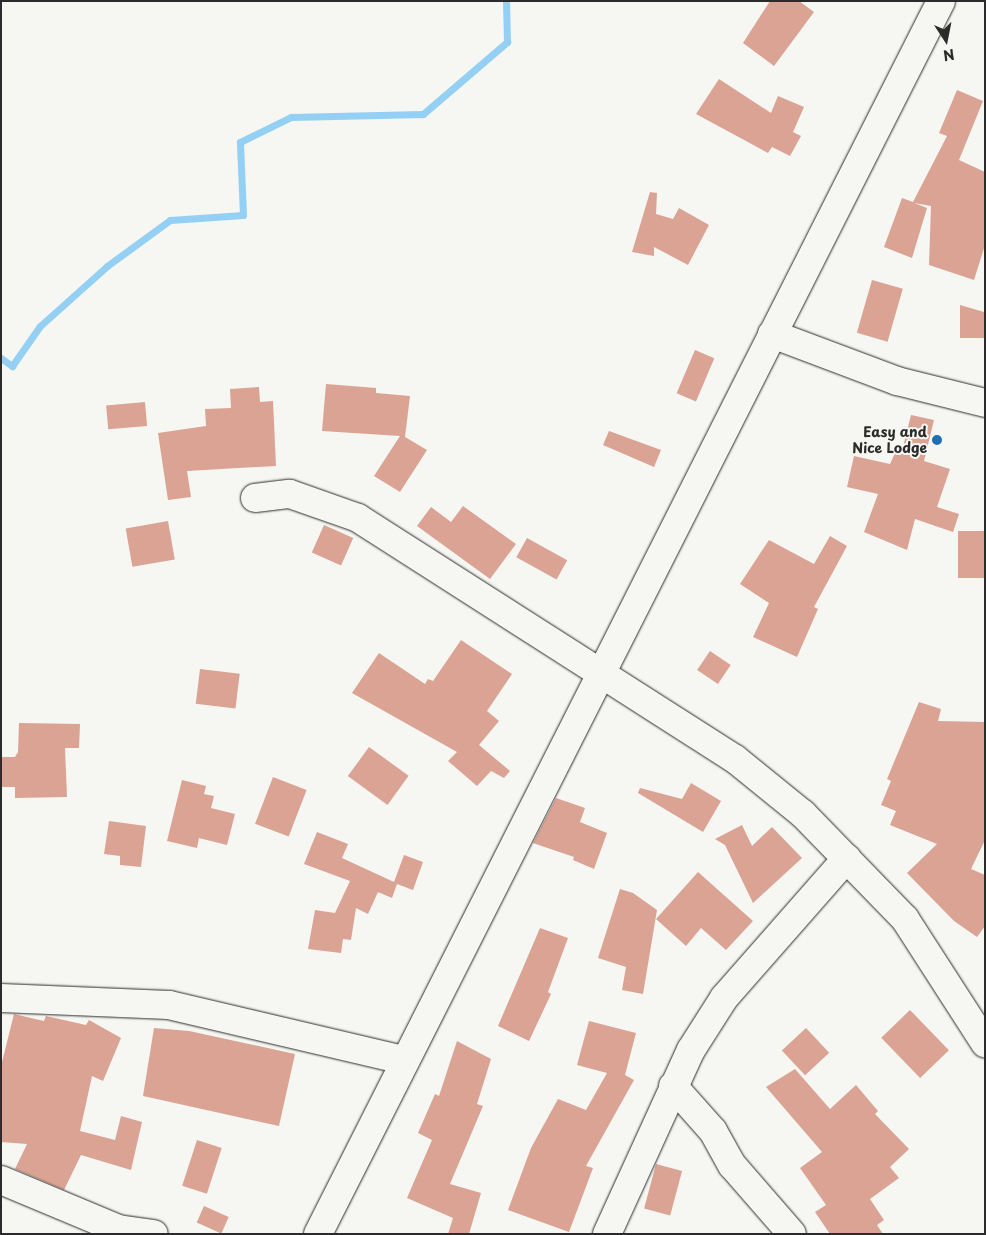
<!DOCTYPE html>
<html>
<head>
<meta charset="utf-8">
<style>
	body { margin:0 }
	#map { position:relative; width:986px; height:1235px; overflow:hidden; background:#f6f6f2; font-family:"Playpen Sans",sans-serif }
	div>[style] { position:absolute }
	.stream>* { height:7px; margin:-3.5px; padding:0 3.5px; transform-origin:3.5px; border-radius:3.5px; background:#93d0f4 }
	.building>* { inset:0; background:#daa394; transform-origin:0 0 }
	.roads { filter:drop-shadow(0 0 1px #2b2b2b) drop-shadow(0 0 1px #2b2b2b) }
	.minor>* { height:28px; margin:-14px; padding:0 14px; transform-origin:14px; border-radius:14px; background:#f6f6f2 }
	.major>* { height:28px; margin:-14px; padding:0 14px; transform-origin:14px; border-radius:14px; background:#f6f6f2 }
	.dots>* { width:14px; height:14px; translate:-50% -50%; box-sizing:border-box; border:2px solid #f6f6f2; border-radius:50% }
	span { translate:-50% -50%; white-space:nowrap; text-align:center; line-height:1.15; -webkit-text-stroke:4px #f6f6f2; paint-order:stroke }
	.poi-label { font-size:14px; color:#2b2b2b; font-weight:700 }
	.right { translate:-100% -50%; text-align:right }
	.frame { position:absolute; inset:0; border:2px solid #2b2b2b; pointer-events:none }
	.north { position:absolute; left:921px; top:15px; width:50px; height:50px; -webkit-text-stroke:4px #f6f6f2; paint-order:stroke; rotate:169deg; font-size:14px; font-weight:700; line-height:20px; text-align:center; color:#2b2b2b }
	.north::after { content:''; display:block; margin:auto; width:18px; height:22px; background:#2b2b2b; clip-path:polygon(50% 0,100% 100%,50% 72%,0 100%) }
</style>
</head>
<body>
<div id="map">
	<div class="stream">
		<i style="left:1px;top:358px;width:14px;rotate:36deg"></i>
		<i style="left:12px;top:366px;width:49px;rotate:-55deg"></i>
		<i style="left:40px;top:326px;width:90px;rotate:-41.8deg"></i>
		<i style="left:107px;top:266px;width:78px;rotate:-36.1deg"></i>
		<i style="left:170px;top:220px;width:73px;rotate:-3.9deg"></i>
		<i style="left:243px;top:215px;width:73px;rotate:-92.4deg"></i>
		<i style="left:240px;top:142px;width:57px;rotate:-26.1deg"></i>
		<i style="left:291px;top:117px;width:132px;rotate:-1.3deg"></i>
		<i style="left:423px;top:114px;width:111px;rotate:-40.6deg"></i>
		<i style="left:507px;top:42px;width:41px;rotate:-91.4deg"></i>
	</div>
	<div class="building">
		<i style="clip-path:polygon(770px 1px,799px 1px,814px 12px,774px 66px,743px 43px)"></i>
		<i style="clip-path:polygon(719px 79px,771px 113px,778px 96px,804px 107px,793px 132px,801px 136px,790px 156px,772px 147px,768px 153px,696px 114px)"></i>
		<i style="clip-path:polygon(957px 90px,983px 101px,959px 160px,985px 172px,985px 245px,974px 280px,929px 265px,931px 206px,914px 203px,927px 208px,912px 258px,884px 247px,902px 198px,913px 202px,947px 136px,939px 133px)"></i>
		<i style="clip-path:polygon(650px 192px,657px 193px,656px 214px,673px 219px,679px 208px,709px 225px,688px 265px,654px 247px,654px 256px,632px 252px)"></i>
		<i style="left:872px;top:280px;width:32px;height:55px;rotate:16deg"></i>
		<i style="clip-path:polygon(960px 305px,984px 312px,985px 338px,960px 338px)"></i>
		<i style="left:695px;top:350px;width:21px;height:47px;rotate:23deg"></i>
		<i style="clip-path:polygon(326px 384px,376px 388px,376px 393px,410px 396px,405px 437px,427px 450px,400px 492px,374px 476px,400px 436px,322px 431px)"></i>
		<i style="clip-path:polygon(259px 387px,260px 402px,273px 401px,276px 466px,187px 471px,191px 497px,168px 500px,158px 433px,206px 426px,205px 409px,231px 408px,230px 389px)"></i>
		<i style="left:145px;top:402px;width:24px;height:39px;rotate:85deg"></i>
		<i style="clip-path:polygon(911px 415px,934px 420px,924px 461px,950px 469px,937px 507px,959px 514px,953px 532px,915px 519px,907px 550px,864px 532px,878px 494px,847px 487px,854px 456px,890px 464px,895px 453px,901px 455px)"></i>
		<i style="clip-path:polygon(609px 431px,661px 450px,654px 467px,603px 445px)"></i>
		<i style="clip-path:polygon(463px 506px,516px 544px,490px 579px,417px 526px,431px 507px,451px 522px)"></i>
		<i style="left:168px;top:521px;width:39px;height:43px;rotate:80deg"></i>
		<i style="left:324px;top:525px;width:32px;height:30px;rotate:24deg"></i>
		<i style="left:985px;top:531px;width:47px;height:27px;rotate:90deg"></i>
		<i style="clip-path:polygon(830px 536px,847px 546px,814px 607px,818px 609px,797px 657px,753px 637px,769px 603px,740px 584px,769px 540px,814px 564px)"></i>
		<i style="left:527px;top:538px;width:46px;height:22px;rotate:29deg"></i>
		<i style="clip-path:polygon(461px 640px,512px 674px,487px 711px,499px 721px,479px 745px,510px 771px,504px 778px,491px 771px,477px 786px,448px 761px,457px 752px,352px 693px,379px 653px,425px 684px,428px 679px,433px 681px)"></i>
		<i style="left:710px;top:651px;width:25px;height:23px;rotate:34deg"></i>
		<i style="left:200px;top:669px;width:40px;height:35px;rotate:7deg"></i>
		<i style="clip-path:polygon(919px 702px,941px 709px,938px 721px,985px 722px,985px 840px,971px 869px,985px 875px,985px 926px,977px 937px,954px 921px,907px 873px,937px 844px,890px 825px,896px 811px,881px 805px,891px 781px,887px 779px)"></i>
		<i style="clip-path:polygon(19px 723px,80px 724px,79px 748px,65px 748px,67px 797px,15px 798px,15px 787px,1px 787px,1px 757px,15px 757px,18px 752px)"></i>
		<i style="left:369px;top:747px;width:49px;height:36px;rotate:36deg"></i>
		<i style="left:273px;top:777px;width:36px;height:50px;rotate:21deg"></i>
		<i style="clip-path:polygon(182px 780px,206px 786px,204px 794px,214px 796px,211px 808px,235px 814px,227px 845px,199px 838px,197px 848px,167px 841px)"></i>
		<i style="clip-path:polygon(691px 783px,721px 801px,703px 832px,638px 793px,640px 788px,682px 799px)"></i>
		<i style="clip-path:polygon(556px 798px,585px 808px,580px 822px,607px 833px,594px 869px,573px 860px,574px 857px,533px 843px)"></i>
		<i style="clip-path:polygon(109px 821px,146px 826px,141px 867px,120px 865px,120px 856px,104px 854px)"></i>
		<i style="clip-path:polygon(742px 825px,752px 846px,772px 827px,802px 858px,753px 903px,725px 845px,715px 839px)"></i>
		<i style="clip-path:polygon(317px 832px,348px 844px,342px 858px,394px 882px,404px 855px,423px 862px,413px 890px,397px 884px,392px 898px,378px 892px,368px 914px,356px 908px,351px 940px,343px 939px,341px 953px,308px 949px,315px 910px,335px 913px,350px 881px,304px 864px)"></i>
		<i style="clip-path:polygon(698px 872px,753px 921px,726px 950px,701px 928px,686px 946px,656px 919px)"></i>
		<i style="clip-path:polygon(620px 889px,633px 893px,657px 910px,643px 994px,622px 990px,626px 967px,598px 958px)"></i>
		<i style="clip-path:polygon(540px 928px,568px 938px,548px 992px,551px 994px,529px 1041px,498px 1026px)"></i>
		<i style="left:910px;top:1010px;width:56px;height:40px;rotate:46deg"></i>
		<i style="clip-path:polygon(14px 1014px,44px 1021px,46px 1016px,86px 1025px,89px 1020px,121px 1038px,103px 1081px,92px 1076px,80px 1131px,115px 1140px,121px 1116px,142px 1122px,131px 1170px,81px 1155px,64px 1190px,15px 1169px,27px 1144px,1px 1142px,1px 1066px)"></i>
		<i style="clip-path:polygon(589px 1021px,636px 1033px,625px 1075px,634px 1080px,586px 1166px,593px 1168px,569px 1232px,508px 1210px,531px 1148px,558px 1099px,586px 1110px,607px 1073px,577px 1065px)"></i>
		<i style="clip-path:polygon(154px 1028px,189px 1031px,295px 1054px,279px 1126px,143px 1096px)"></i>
		<i style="left:806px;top:1028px;width:34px;height:33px;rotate:47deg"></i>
		<i style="clip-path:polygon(457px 1041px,491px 1059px,477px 1104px,483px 1106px,450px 1184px,481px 1193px,469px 1234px,448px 1234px,453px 1218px,407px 1198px,432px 1140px,418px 1133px,435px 1094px,439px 1096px)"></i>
		<i style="clip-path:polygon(795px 1069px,830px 1109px,856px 1085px,878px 1111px,875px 1114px,909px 1149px,890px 1167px,899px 1178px,870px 1199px,884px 1220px,877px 1225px,883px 1234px,830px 1234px,815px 1212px,826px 1205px,800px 1168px,822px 1152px,766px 1087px)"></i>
		<i style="left:197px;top:1140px;width:26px;height:48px;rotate:18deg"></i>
		<i style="left:656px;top:1164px;width:27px;height:46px;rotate:15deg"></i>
		<i style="left:204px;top:1206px;width:27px;height:18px;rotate:24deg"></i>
	</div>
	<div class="roads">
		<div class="minor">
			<i style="left:772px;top:334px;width:134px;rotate:20.6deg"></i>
			<i style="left:897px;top:381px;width:91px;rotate:14deg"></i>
			<i style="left:255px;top:498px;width:35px;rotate:-7deg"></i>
			<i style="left:290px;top:494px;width:72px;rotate:19.4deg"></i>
			<i style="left:358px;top:518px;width:447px;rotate:32.6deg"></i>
			<i style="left:735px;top:759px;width:87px;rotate:39deg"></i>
			<i style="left:803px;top:814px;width:146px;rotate:45.8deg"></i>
			<i style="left:905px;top:919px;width:148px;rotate:57.2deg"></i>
			<i style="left:1px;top:998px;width:168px;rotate:2.4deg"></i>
			<i style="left:169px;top:1005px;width:240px;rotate:13.2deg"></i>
			<i style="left:673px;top:1086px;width:60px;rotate:48.4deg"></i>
			<i style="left:713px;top:1131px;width:39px;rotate:61deg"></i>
			<i style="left:732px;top:1165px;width:91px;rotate:49deg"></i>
			<i style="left:1px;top:1180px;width:127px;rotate:22.7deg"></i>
			<i style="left:118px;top:1229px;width:36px;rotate:8deg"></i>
			<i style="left:607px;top:1234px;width:202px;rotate:-65.5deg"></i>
			<i style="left:691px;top:1050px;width:62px;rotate:-57.6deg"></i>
			<i style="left:724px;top:998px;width:186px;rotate:-48.7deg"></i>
		</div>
		<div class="major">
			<i style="left:318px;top:1234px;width:1381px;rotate:-63.19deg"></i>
		</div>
	</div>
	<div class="dots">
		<i style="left:937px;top:440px;background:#1f6fb2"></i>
	</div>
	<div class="poi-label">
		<span class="right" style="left:927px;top:440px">Easy and<br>Nice Lodge</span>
	</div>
	<div class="frame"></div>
	<div class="north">N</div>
</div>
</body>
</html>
